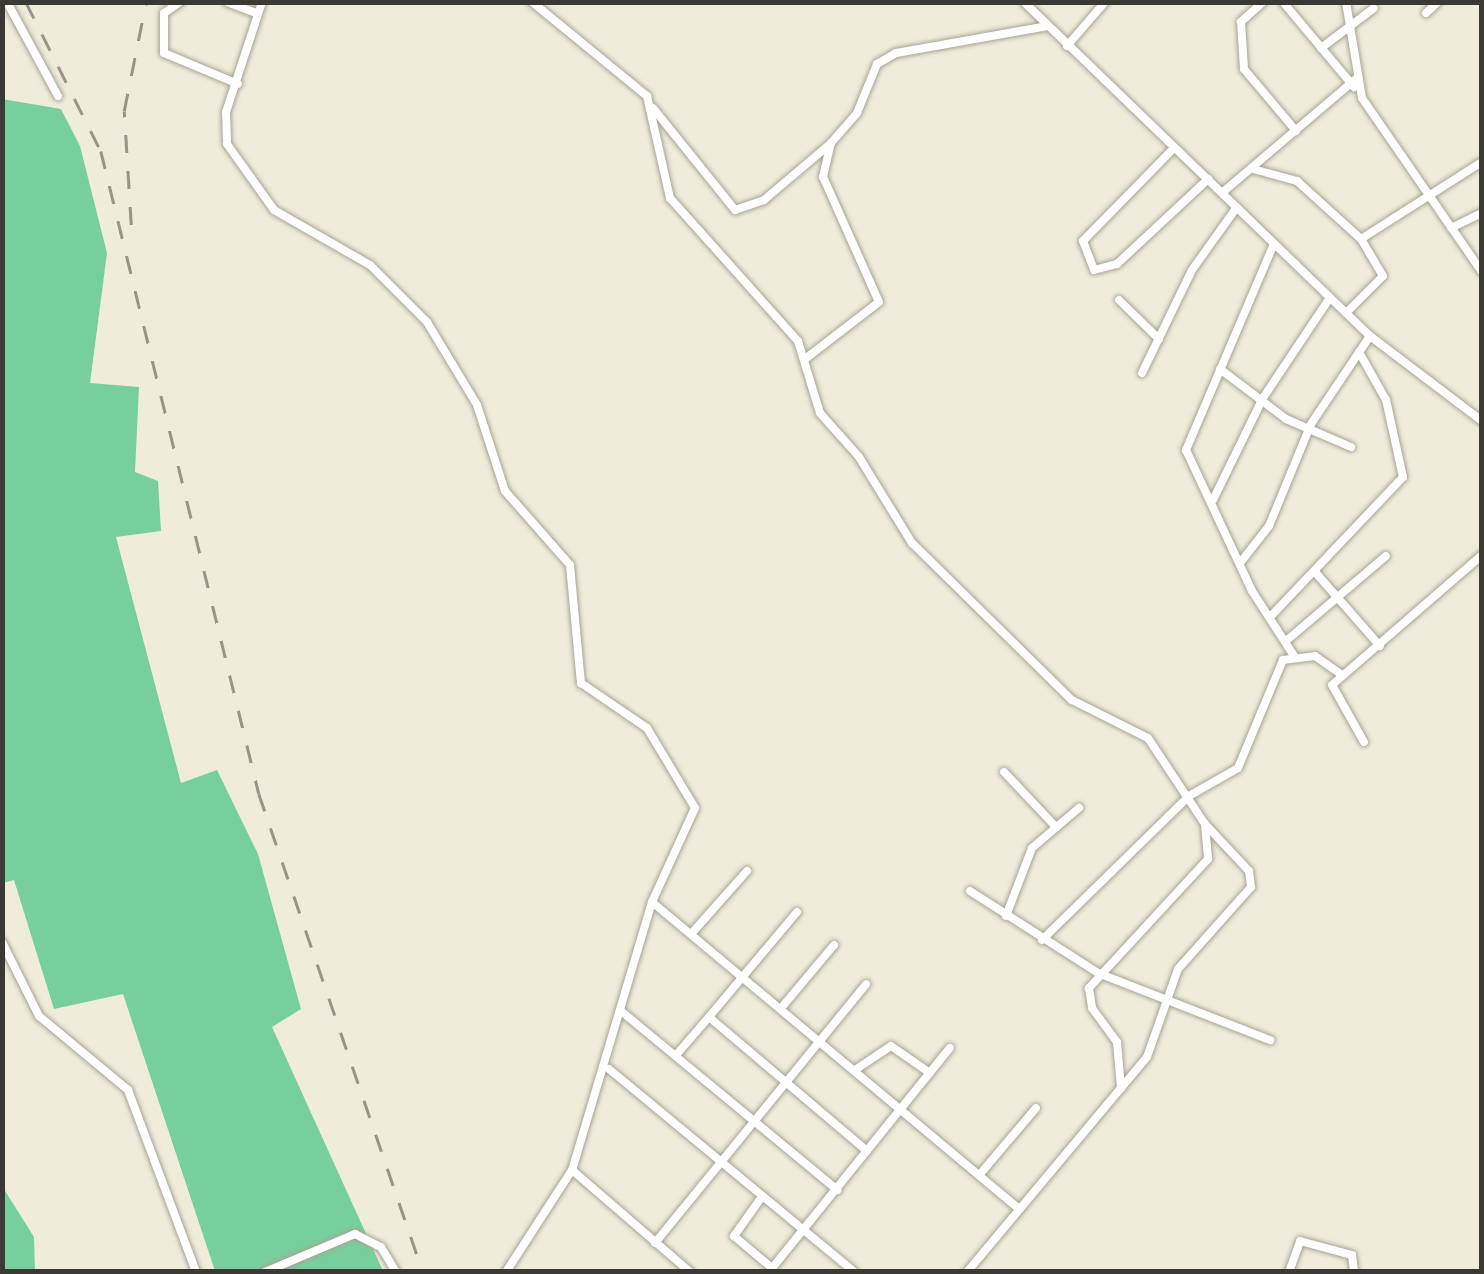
<!DOCTYPE html>
<html>
<head>
<meta charset="utf-8">
<style>
	body { margin:0 }
	#map { position:relative; width:1484px; height:1274px; overflow:hidden; background:#efecdb; font-family:"PT Sans",sans-serif }
	div>[style] { position:absolute }
	.forest>* { inset:0; background:#78cf9e }
	.roads { filter:drop-shadow(0 0 2px #a7a494) drop-shadow(0 0 2px #a7a494) }
	.street>* { height:8px; margin:-4px; padding:0 4px; transform-origin:4px; border-radius:4px; background:#fff }
	.rail>* { height:2.5px; margin-top:-1.25px; transform-origin:0; background:repeating-linear-gradient(90deg,#979489 0 18px,transparent 0 36px) }
	span { translate:-50% -50%; white-space:nowrap; text-align:center; line-height:1.15; -webkit-text-stroke:8px #fcf9e8; paint-order:stroke }
	.frame { position:absolute; inset:0; border:5px solid #3b3933; pointer-events:none }
</style>
</head>
<body>
<div id="map">
	<div class="forest">
		<i style="clip-path:polygon(2px 99px,61px 109px,80px 146px,107px 253px,90px 383px,139px 387px,135px 472px,158px 481px,161px 531px,116px 537px,181px 783px,217px 770px,258px 854px,301px 1009px,272px 1027px,383px 1271px,215px 1271px,123px 994px,54px 1009px,14px 880px,3px 883px)"></i>
		<i style="clip-path:polygon(2px 1186px,34px 1237px,35px 1271px,3px 1271px)"></i>
	</div>
	<div class="roads">
		<div class="street">
			<i style="left:7px;top:2px;width:107px;rotate:61.5deg"></i>
			<i style="left:180px;top:2px;width:19px;rotate:145deg"></i>
			<i style="left:164px;top:13px;width:40px;rotate:90deg"></i>
			<i style="left:164px;top:53px;width:80px;rotate:22.7deg"></i>
			<i style="left:227px;top:2px;width:33px;rotate:21deg"></i>
			<i style="left:262px;top:2px;width:116px;rotate:108.1deg"></i>
			<i style="left:226px;top:112px;width:32px;rotate:88deg"></i>
			<i style="left:227px;top:144px;width:81px;rotate:54.5deg"></i>
			<i style="left:274px;top:210px;width:111px;rotate:29.8deg"></i>
			<i style="left:370px;top:265px;width:81px;rotate:45deg"></i>
			<i style="left:427px;top:322px;width:97px;rotate:58.9deg"></i>
			<i style="left:477px;top:405px;width:90px;rotate:72deg"></i>
			<i style="left:505px;top:491px;width:98px;rotate:48.7deg"></i>
			<i style="left:570px;top:565px;width:119px;rotate:84.7deg"></i>
			<i style="left:581px;top:683px;width:80px;rotate:34.3deg"></i>
			<i style="left:647px;top:728px;width:93px;rotate:59deg"></i>
			<i style="left:695px;top:808px;width:103px;rotate:114.6deg"></i>
			<i style="left:652px;top:902px;width:280px;rotate:106.6deg"></i>
			<i style="left:572px;top:1170px;width:121px;rotate:122.9deg"></i>
			<i style="left:532px;top:2px;width:149px;rotate:39.3deg"></i>
			<i style="left:647px;top:96px;width:105px;rotate:77.3deg"></i>
			<i style="left:670px;top:198px;width:192px;rotate:48.2deg"></i>
			<i style="left:798px;top:341px;width:75px;rotate:73deg"></i>
			<i style="left:820px;top:413px;width:59px;rotate:48.4deg"></i>
			<i style="left:859px;top:457px;width:101px;rotate:58.4deg"></i>
			<i style="left:912px;top:543px;width:224px;rotate:44.5deg"></i>
			<i style="left:1072px;top:700px;width:85px;rotate:26.6deg"></i>
			<i style="left:1148px;top:738px;width:103px;rotate:56.5deg"></i>
			<i style="left:1205px;top:824px;width:35px;rotate:85deg"></i>
			<i style="left:1208px;top:859px;width:176px;rotate:132.7deg"></i>
			<i style="left:1089px;top:988px;width:20px;rotate:81deg"></i>
			<i style="left:1092px;top:1008px;width:42px;rotate:53.7deg"></i>
			<i style="left:1117px;top:1042px;width:46px;rotate:85deg"></i>
			<i style="left:1121px;top:1088px;width:240px;rotate:129.9deg"></i>
			<i style="left:1024px;top:2px;width:481px;rotate:44deg"></i>
			<i style="left:1370px;top:336px;width:141px;rotate:37.2deg"></i>
			<i style="left:1263px;top:2px;width:30px;rotate:138deg"></i>
			<i style="left:1241px;top:22px;width:47px;rotate:86.3deg"></i>
			<i style="left:1244px;top:69px;width:81px;rotate:50deg"></i>
			<i style="left:1283px;top:2px;width:111px;rotate:50.1deg"></i>
			<i style="left:1346px;top:2px;width:97px;rotate:80.5deg"></i>
			<i style="left:1362px;top:98px;width:211px;rotate:55.4deg"></i>
			<i style="left:1426px;top:13px;width:16px;rotate:-43deg"></i>
			<i style="left:1067px;top:46px;width:58px;rotate:-49.2deg"></i>
			<i style="left:1321px;top:48px;width:66px;rotate:-37deg"></i>
			<i style="left:653px;top:108px;width:131px;rotate:51.2deg"></i>
			<i style="left:735px;top:210px;width:31px;rotate:-19deg"></i>
			<i style="left:764px;top:200px;width:87px;rotate:-40.3deg"></i>
			<i style="left:1174px;top:148px;width:130px;rotate:134.4deg"></i>
			<i style="left:1083px;top:241px;width:31px;rotate:69deg"></i>
			<i style="left:1094px;top:270px;width:24px;rotate:-15deg"></i>
			<i style="left:1117px;top:264px;width:125px;rotate:-43deg"></i>
			<i style="left:1253px;top:169px;width:46px;rotate:15.3deg"></i>
			<i style="left:1297px;top:181px;width:86px;rotate:42.2deg"></i>
			<i style="left:1223px;top:192px;width:176px;rotate:-40.4deg"></i>
			<i style="left:1451px;top:228px;width:34px;rotate:-26deg"></i>
			<i style="left:1273px;top:246px;width:222px;rotate:113.1deg"></i>
			<i style="left:1186px;top:450px;width:156px;rotate:64.9deg"></i>
			<i style="left:1252px;top:591px;width:77px;rotate:57.1deg"></i>
			<i style="left:1119px;top:300px;width:56px;rotate:44.3deg"></i>
			<i style="left:1346px;top:313px;width:52px;rotate:-45deg"></i>
			<i style="left:1383px;top:276px;width:43px;rotate:-120.7deg"></i>
			<i style="left:1361px;top:239px;width:143px;rotate:-32.5deg"></i>
			<i style="left:805px;top:359px;width:93px;rotate:-37.6deg"></i>
			<i style="left:879px;top:302px;width:137px;rotate:-114.1deg"></i>
			<i style="left:823px;top:177px;width:35px;rotate:-77deg"></i>
			<i style="left:831px;top:143px;width:40px;rotate:-49deg"></i>
			<i style="left:857px;top:113px;width:53px;rotate:-67.8deg"></i>
			<i style="left:877px;top:64px;width:22px;rotate:-30deg"></i>
			<i style="left:896px;top:53px;width:153px;rotate:-10.1deg"></i>
			<i style="left:1220px;top:369px;width:83px;rotate:37.1deg"></i>
			<i style="left:1286px;top:419px;width:71px;rotate:23.3deg"></i>
			<i style="left:1142px;top:373px;width:114px;rotate:-64.1deg"></i>
			<i style="left:1192px;top:270px;width:77px;rotate:-54.5deg"></i>
			<i style="left:1213px;top:500px;width:114px;rotate:-63.9deg"></i>
			<i style="left:1263px;top:398px;width:119px;rotate:-56.3deg"></i>
			<i style="left:1240px;top:563px;width:47px;rotate:-51.9deg"></i>
			<i style="left:1269px;top:526px;width:110px;rotate:-67.6deg"></i>
			<i style="left:1311px;top:424px;width:106px;rotate:-56.2deg"></i>
			<i style="left:1316px;top:573px;width:97px;rotate:48.8deg"></i>
			<i style="left:1272px;top:615px;width:190px;rotate:-46.5deg"></i>
			<i style="left:1403px;top:477px;width:79px;rotate:-102.4deg"></i>
			<i style="left:1386px;top:400px;width:55px;rotate:-119.4deg"></i>
			<i style="left:1286px;top:641px;width:131px;rotate:-40.4deg"></i>
			<i style="left:1364px;top:742px;width:65px;rotate:-119.3deg"></i>
			<i style="left:1332px;top:685px;width:198px;rotate:-40.9deg"></i>
			<i style="left:1004px;top:772px;width:76px;rotate:46.6deg"></i>
			<i style="left:970px;top:891px;width:152px;rotate:32.6deg"></i>
			<i style="left:1098px;top:973px;width:185px;rotate:21.3deg"></i>
			<i style="left:652px;top:902px;width:478px;rotate:39.9deg"></i>
			<i style="left:797px;top:912px;width:137px;rotate:130deg"></i>
			<i style="left:709px;top:1017px;width:207px;rotate:40.3deg"></i>
			<i style="left:1006px;top:916px;width:73px;rotate:-69.1deg"></i>
			<i style="left:1032px;top:848px;width:62px;rotate:-40.4deg"></i>
			<i style="left:692px;top:933px;width:83px;rotate:-48.4deg"></i>
			<i style="left:1042px;top:940px;width:206px;rotate:-44.4deg"></i>
			<i style="left:1189px;top:796px;width:56px;rotate:-29.7deg"></i>
			<i style="left:1238px;top:768px;width:117px;rotate:-67.4deg"></i>
			<i style="left:1283px;top:660px;width:32px;rotate:-7deg"></i>
			<i style="left:1315px;top:656px;width:33px;rotate:35deg"></i>
			<i style="left:2px;top:942px;width:83px;rotate:63.4deg"></i>
			<i style="left:39px;top:1016px;width:116px;rotate:39.7deg"></i>
			<i style="left:128px;top:1090px;width:194px;rotate:69.5deg"></i>
			<i style="left:782px;top:1007px;width:81px;rotate:-50deg"></i>
			<i style="left:621px;top:1011px;width:281px;rotate:39.6deg"></i>
			<i style="left:677px;top:1054px;width:49px;rotate:-49.1deg"></i>
			<i style="left:609px;top:1069px;width:318px;rotate:39.6deg"></i>
			<i style="left:855px;top:1070px;width:43px;rotate:-33.7deg"></i>
			<i style="left:891px;top:1046px;width:47px;rotate:34.7deg"></i>
			<i style="left:1121px;top:1088px;width:40px;rotate:-50deg"></i>
			<i style="left:1147px;top:1057px;width:93px;rotate:-70.6deg"></i>
			<i style="left:1178px;top:969px;width:110px;rotate:-48.3deg"></i>
			<i style="left:1251px;top:887px;width:16px;rotate:-97deg"></i>
			<i style="left:1249px;top:871px;width:64px;rotate:-133.1deg"></i>
			<i style="left:572px;top:1170px;width:156px;rotate:40.8deg"></i>
			<i style="left:981px;top:1173px;width:85px;rotate:-49.8deg"></i>
			<i style="left:761px;top:1198px;width:47px;rotate:125.4deg"></i>
			<i style="left:734px;top:1236px;width:50px;rotate:40.1deg"></i>
			<i style="left:655px;top:1243px;width:334px;rotate:-50.8deg"></i>
			<i style="left:265px;top:1272px;width:98px;rotate:-22.9deg"></i>
			<i style="left:355px;top:1234px;width:29px;rotate:27deg"></i>
			<i style="left:381px;top:1247px;width:29px;rotate:59deg"></i>
			<i style="left:769px;top:1272px;width:288px;rotate:-51.1deg"></i>
			<i style="left:1289px;top:1272px;width:33px;rotate:-70deg"></i>
			<i style="left:1300px;top:1241px;width:54px;rotate:15.1deg"></i>
			<i style="left:1352px;top:1255px;width:17px;rotate:83deg"></i>
		</div>
	</div>
	<div class="rail">
		<i style="left:26px;top:2px;width:167px;rotate:63.3deg"></i>
		<i style="left:101px;top:151px;width:662px;rotate:76.19deg"></i>
		<i style="left:259px;top:794px;width:505px;rotate:71.06deg"></i>
		<i style="left:131px;top:225px;width:114px;rotate:-93.5deg"></i>
		<i style="left:124px;top:111px;width:111px;rotate:-78.6deg"></i>
	</div>
	<div class="frame"></div>
</div>
</body>
</html>
